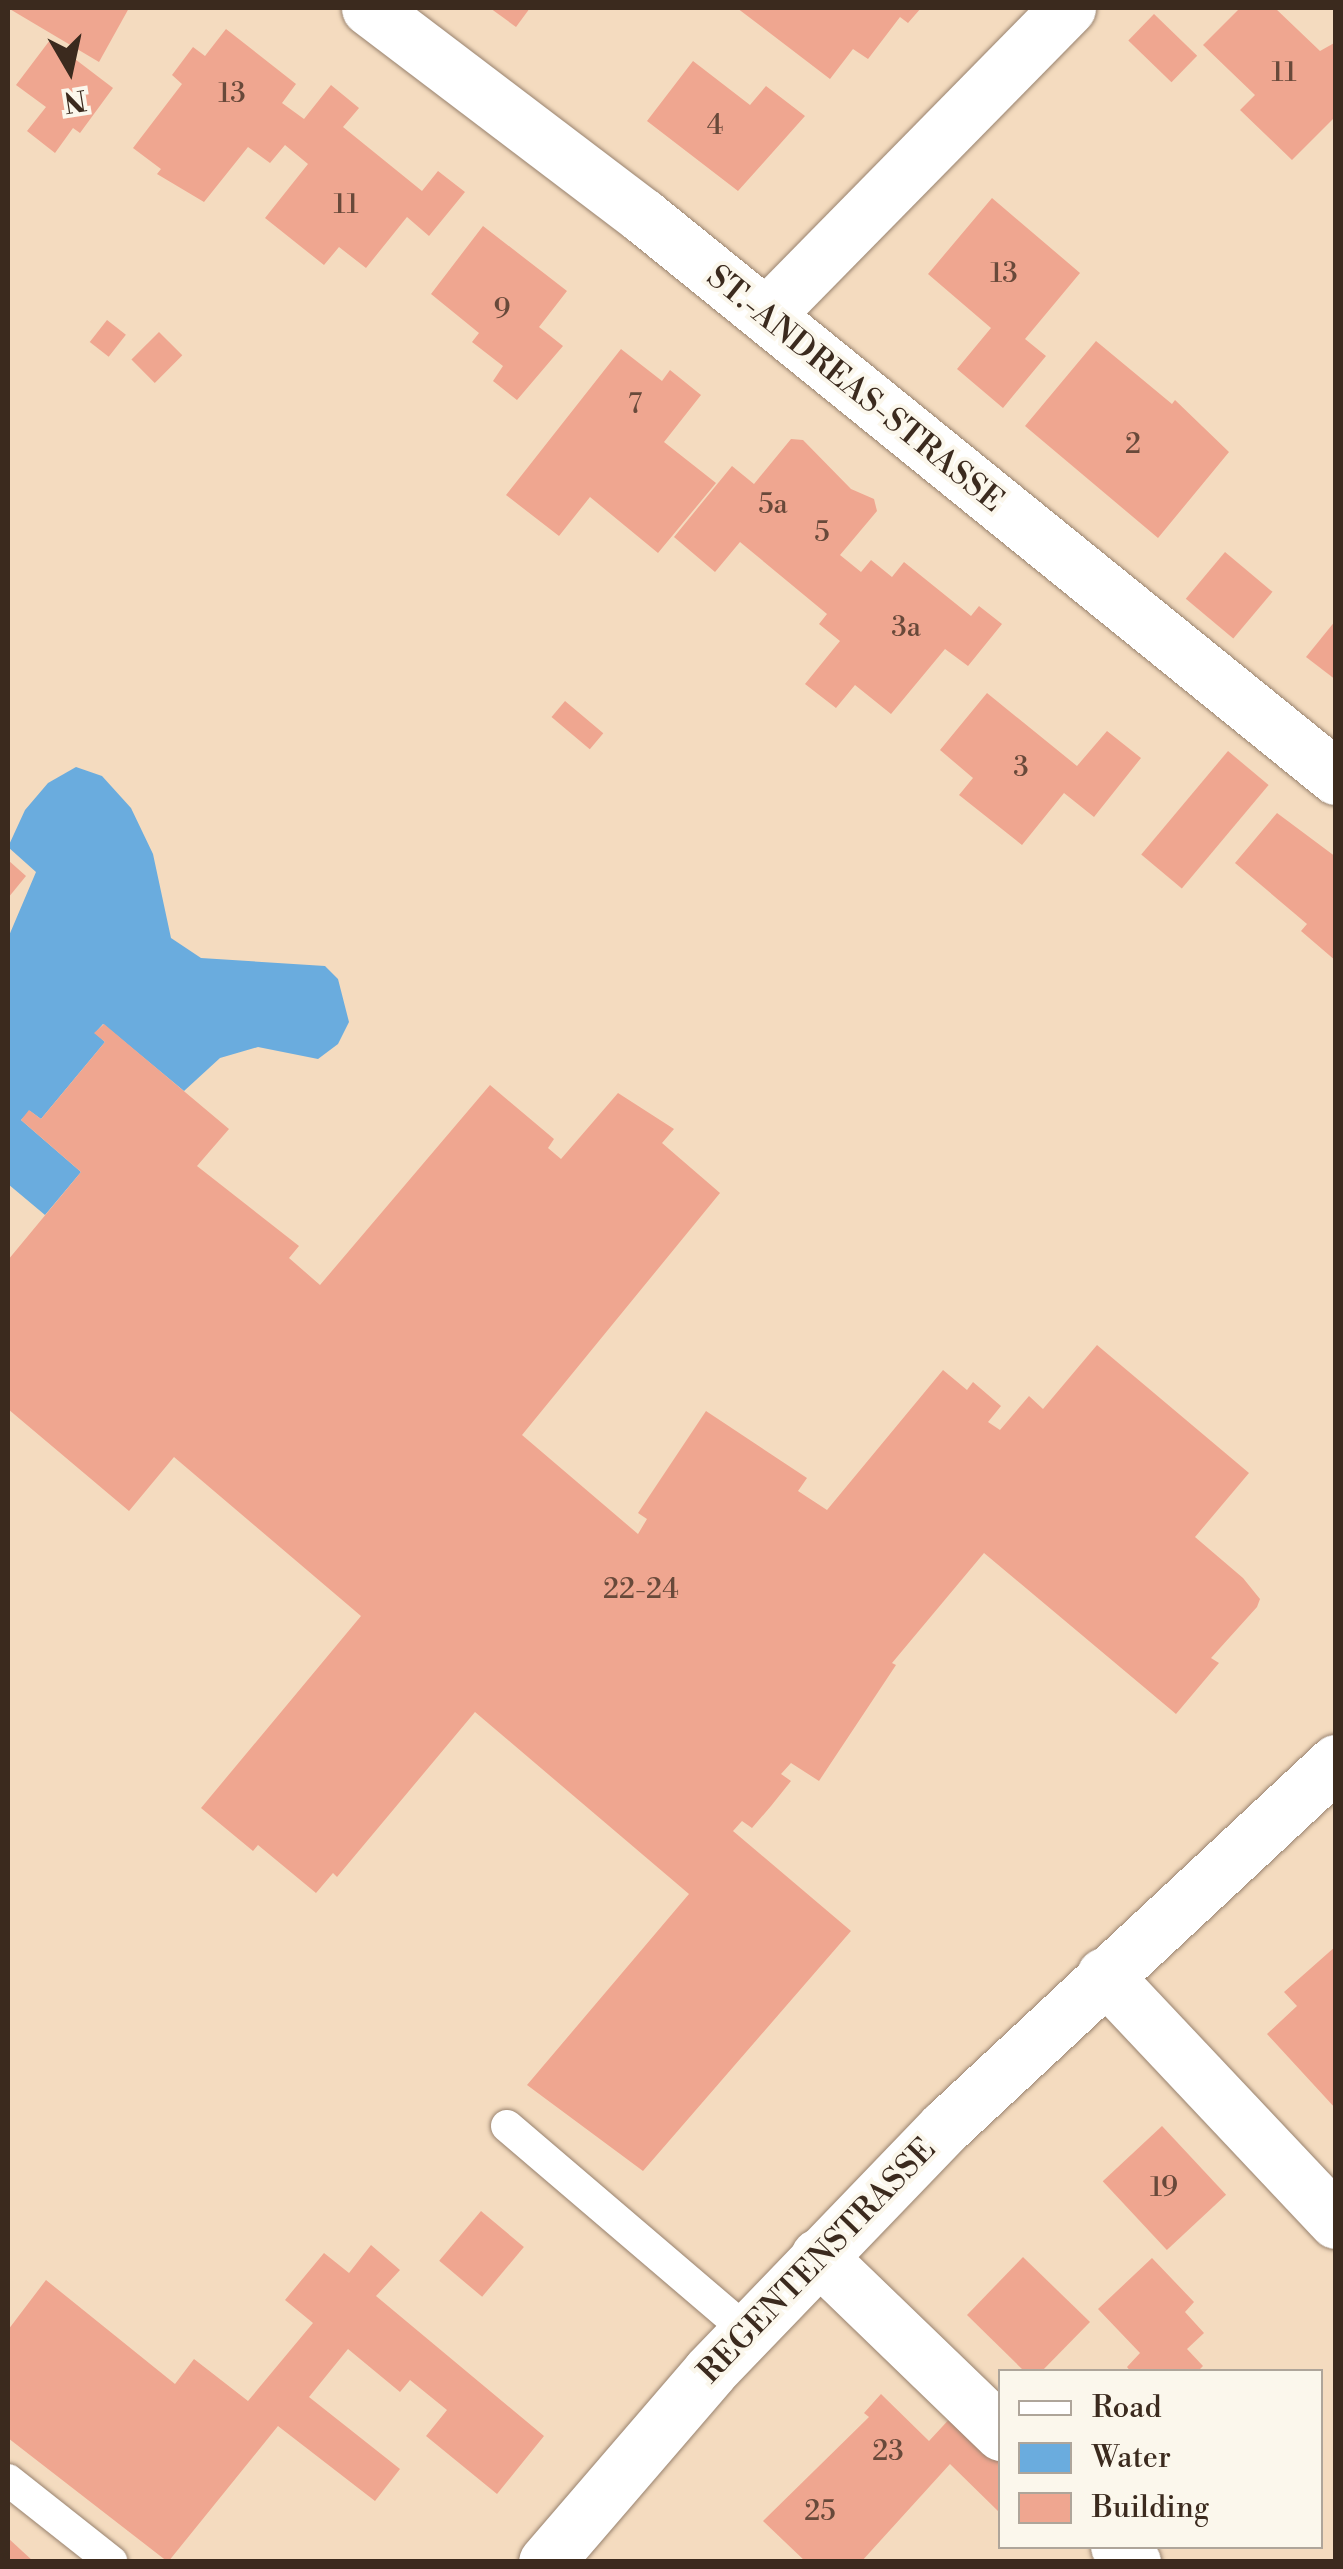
<!DOCTYPE html>
<html>
<head>
<meta charset="utf-8">
<style>
	body { margin:0 }
	#map { position:relative; width:1343px; height:2569px; overflow:hidden; background:#f4dbbf; font-family:"Libre Bodoni",serif }
	div>[style] { position:absolute }
	.water>* { inset:0; background:#6aacde }
	.building>* { inset:0; background:#efa690; transform-origin:0 0 }
	.roads { filter:drop-shadow(0 0 2px #98826e) drop-shadow(0 0 2px #98826e) }
	.service>* { height:32px; margin:-16px; padding:0 16px; transform-origin:16px; border-radius:16px; background:#fff }
	.minor>* { height:55px; margin:-27.5px; padding:0 27.5px; transform-origin:27.5px; border-radius:27.5px; background:#fff }
	span { translate:-50% -50%; white-space:nowrap; text-align:center; line-height:1.15; -webkit-text-stroke:8px #fbf7ec; paint-order:stroke }
	.number-label { font-size:28px; color:#68493a }
	.number-label span { -webkit-text-stroke-width:0 }
	.street-label { font-size:32px; color:#3b2a1e }
	.frame { position:absolute; inset:0; border:10px solid #3b2a1e; pointer-events:none }
	.legend { position:absolute; left:998px; top:2369px; width:325px; height:180px; box-sizing:border-box; background:#fbf7ec; border:2px solid #aea59a; margin:0; padding:12px 18px; list-style:none; font-size:30px; color:#3b2a1e }
	.legend li { display:flex; align-items:center; gap:20px; height:50px }
	.legend b { width:50px; border:2px solid #aea59a }
	.north { position:absolute; left:20px; top:20px; width:100px; height:100px; -webkit-text-stroke:8px #fbf7ec; paint-order:stroke; rotate:171deg; font-size:28px; font-weight:700; line-height:40px; text-align:center; color:#3b2a1e }
	.north::after { content:''; display:block; margin:auto; width:35px; height:45px; background:#3b2a1e; clip-path:polygon(50% 0,100% 100%,50% 72%,0 100%) }
</style>
</head>
<body>
<div id="map">
	<div class="water">
		<i style="clip-path:polygon(76px 767px,102px 776px,131px 808px,153px 854px,171px 938px,201px 958px,325px 966px,338px 979px,349px 1022px,338px 1044px,318px 1059px,258px 1047px,220px 1058px,184px 1091px,103px 1024px,95px 1033px,105px 1042px,41px 1119px,30px 1111px,21px 1120px,81px 1172px,45px 1215px,8px 1184px,8px 938px,36px 872px,8px 847px,25px 810px,48px 783px)"></i>
	</div>
	<div class="building">
		<i style="clip-path:polygon(8px 8px,129px 8px,99px 62px)"></i>
		<i style="clip-path:polygon(490px 8px,530px 8px,516px 27px)"></i>
		<i style="clip-path:polygon(737px 8px,921px 8px,908px 23px,900px 17px,868px 59px,853px 49px,830px 79px)"></i>
		<i style="clip-path:polygon(1240px 8px,1275px 8px,1320px 51px,1336px 42px,1336px 116px,1292px 160px,1240px 110px,1255px 95px,1203px 45px)"></i>
		<i style="left:1154px;top:14px;width:60px;height:37px;rotate:44deg"></i>
		<i style="clip-path:polygon(226px 29px,296px 84px,282px 103px,304px 119px,331px 85px,359px 108px,343px 127px,422px 191px,438px 171px,465px 192px,429px 236px,407px 217px,366px 268px,339px 247px,324px 265px,265px 218px,308px 164px,285px 145px,270px 163px,248px 147px,204px 202px,157px 174px,161px 169px,133px 148px,182px 84px,172px 75px,193px 47px,205px 56px)"></i>
		<i style="clip-path:polygon(50px 40px,113px 88px,80px 133px,73px 128px,55px 153px,27px 131px,46px 107px,16px 85px)"></i>
		<i style="clip-path:polygon(693px 61px,750px 105px,766px 86px,805px 116px,738px 191px,647px 121px)"></i>
		<i style="clip-path:polygon(992px 198px,1080px 273px,1025px 339px,1046px 356px,1003px 408px,957px 369px,991px 328px,928px 274px)"></i>
		<i style="clip-path:polygon(483px 226px,567px 291px,539px 327px,563px 346px,517px 400px,493px 381px,503px 366px,472px 342px,479px 333px,431px 294px)"></i>
		<i style="left:107px;top:320px;width:24px;height:28px;rotate:38deg"></i>
		<i style="left:159px;top:332px;width:33px;height:39px;rotate:45deg"></i>
		<i style="clip-path:polygon(1096px 341px,1172px 404px,1175px 400px,1229px 452px,1158px 538px,1025px 426px)"></i>
		<i style="clip-path:polygon(621px 349px,662px 381px,670px 370px,701px 395px,664px 442px,716px 483px,658px 553px,590px 497px,559px 536px,506px 495px)"></i>
		<i style="clip-path:polygon(791px 439px,803px 440px,851px 489px,874px 499px,877px 511px,840px 555px,861px 572px,871px 560px,892px 577px,904px 562px,971px 616px,979px 606px,1002px 624px,968px 666px,945px 649px,891px 714px,855px 685px,836px 708px,805px 684px,840px 641px,819px 624px,827px 614px,740px 542px,715px 572px,674px 537px,732px 466px,754px 484px)"></i>
		<i style="left:1225px;top:552px;width:62px;height:61px;rotate:40deg"></i>
		<i style="clip-path:polygon(1336px 620px,1336px 680px,1306px 657px)"></i>
		<i style="clip-path:polygon(987px 693px,1077px 766px,1107px 731px,1141px 758px,1094px 817px,1064px 793px,1022px 845px,959px 795px,973px 778px,940px 750px)"></i>
		<i style="left:565px;top:701px;width:50px;height:21px;rotate:40deg"></i>
		<i style="left:1228px;top:751px;width:53px;height:135px;rotate:40deg"></i>
		<i style="clip-path:polygon(1277px 813px,1336px 857px,1336px 961px,1301px 931px,1307px 924px,1235px 863px)"></i>
		<i style="clip-path:polygon(8px 860px,26px 876px,8px 898px)"></i>
		<i style="clip-path:polygon(104px 1024px,229px 1129px,197px 1166px,299px 1246px,289px 1258px,320px 1285px,490px 1085px,554px 1139px,548px 1148px,561px 1159px,618px 1093px,674px 1129px,662px 1143px,720px 1193px,522px 1435px,638px 1534px,647px 1519px,638px 1513px,706px 1411px,807px 1478px,798px 1491px,827px 1510px,943px 1370px,967px 1390px,973px 1382px,1001px 1406px,988px 1422px,1000px 1430px,1029px 1396px,1043px 1409px,1097px 1345px,1249px 1473px,1195px 1537px,1243px 1578px,1260px 1599px,1257px 1607px,1211px 1658px,1219px 1663px,1176px 1714px,984px 1553px,892px 1663px,896px 1665px,819px 1781px,791px 1763px,781px 1774px,791px 1781px,771px 1806px,752px 1828px,742px 1821px,733px 1831px,851px 1931px,643px 2171px,527px 2085px,689px 1894px,475px 1712px,337px 1877px,333px 1873px,316px 1893px,258px 1845px,253px 1851px,201px 1808px,361px 1616px,174px 1457px,129px 1511px,8px 1409px,8px 1260px,81px 1172px,21px 1120px,29px 1110px,41px 1119px,105px 1042px,94px 1033px)"></i>
		<i style="clip-path:polygon(1336px 1946px,1336px 2109px,1267px 2034px,1297px 2006px,1284px 1992px)"></i>
		<i style="left:1162px;top:2126px;width:94px;height:81px;rotate:47deg"></i>
		<i style="left:481px;top:2211px;width:56px;height:65px;rotate:40deg"></i>
		<i style="clip-path:polygon(371px 2245px,400px 2270px,376px 2296px,544px 2436px,497px 2494px,426px 2436px,447px 2410px,410px 2380px,400px 2392px,348px 2349px,309px 2397px,400px 2469px,375px 2501px,278px 2426px,168px 2562px,8px 2438px,8px 2330px,46px 2280px,175px 2384px,194px 2359px,248px 2401px,313px 2323px,285px 2300px,324px 2253px,349px 2273px)"></i>
		<i style="clip-path:polygon(1023px 2257px,1090px 2322px,1041px 2372px,1025px 2372px,967px 2315px)"></i>
		<i style="clip-path:polygon(1152px 2258px,1194px 2302px,1185px 2312px,1204px 2333px,1187px 2349px,1203px 2366px,1197px 2372px,1131px 2372px,1127px 2367px,1140px 2353px,1098px 2309px)"></i>
		<i style="clip-path:polygon(881px 2394px,929px 2441px,954px 2414px,1000px 2459px,1000px 2513px,950px 2464px,861px 2562px,806px 2562px,763px 2521px,869px 2417px,864px 2413px)"></i>
		<i style="clip-path:polygon(8px 2538px,34px 2562px,8px 2562px)"></i>
	</div>
	<div class="roads">
		<div class="service">
			<i style="left:507px;top:2126px;width:316px;rotate:40.5deg"></i>
			<i style="left:8px;top:2480px;width:132px;rotate:38.3deg"></i>
		</div>
		<div class="minor">
			<i style="left:369px;top:8px;width:344px;rotate:37.2deg"></i>
			<i style="left:643px;top:216px;width:892px;rotate:38.99deg"></i>
			<i style="left:766px;top:315px;width:431px;rotate:-45.5deg"></i>
			<i style="left:1104px;top:1975px;width:338px;rotate:46.7deg"></i>
			<i style="left:818px;top:2256px;width:255px;rotate:44deg"></i>
			<i style="left:1118px;top:2546px;width:22px;rotate:47deg"></i>
			<i style="left:546px;top:2562px;width:252px;rotate:-49.3deg"></i>
			<i style="left:710px;top:2371px;width:339px;rotate:-46.1deg"></i>
			<i style="left:945px;top:2127px;width:535px;rotate:-43.03deg"></i>
		</div>
	</div>
	<div class="number-label">
		<span style="left:1284px;top:73px">11</span>
		<span style="left:232px;top:94px">13</span>
		<span style="left:715px;top:126px">4</span>
		<span style="left:346px;top:205px">11</span>
		<span style="left:1004px;top:274px">13</span>
		<span style="left:502px;top:310px">9</span>
		<span style="left:635px;top:405px">7</span>
		<span style="left:1133px;top:445px">2</span>
		<span style="left:773px;top:505px">5a</span>
		<span style="left:822px;top:533px">5</span>
		<span style="left:906px;top:628px">3a</span>
		<span style="left:1021px;top:768px">3</span>
		<span style="left:641px;top:1590px">22-24</span>
		<span style="left:1164px;top:2188px">19</span>
		<span style="left:888px;top:2452px">23</span>
		<span style="left:820px;top:2512px">25</span>
	</div>
	<div class="street-label">
		<span style="left:855px;top:389px;rotate:39deg">ST.-ANDREAS-STRASSE</span>
		<span style="left:817px;top:2261px;rotate:-46deg">REGENTENSTRASSE</span>
	</div>
	<div class="frame"></div>
	<ul class="legend">
	<li><b style="height:12px;background:#fff"></b>Road</li>
	<li><b style="height:28px;background:#6aacde"></b>Water</li>
	<li><b style="height:28px;background:#efa690"></b>Building</li>
	</ul>
	<div class="north">N</div>
</div>
</body>
</html>
